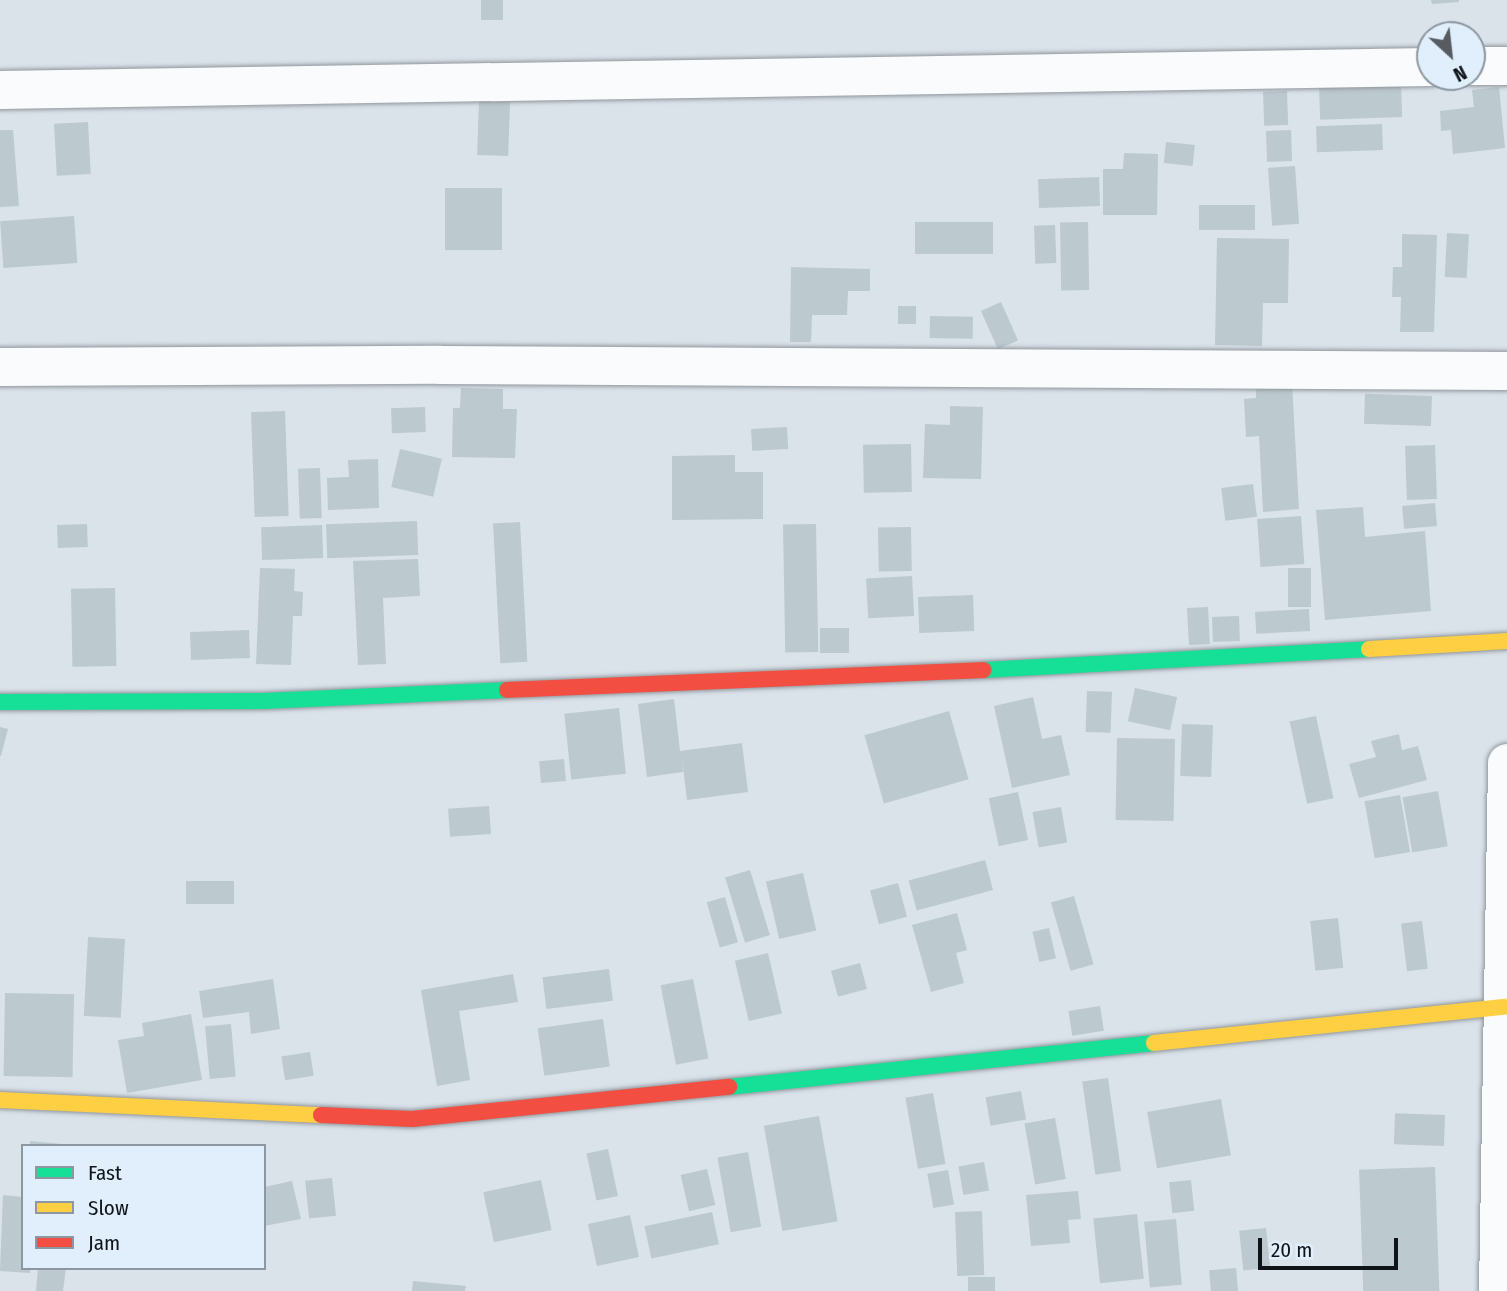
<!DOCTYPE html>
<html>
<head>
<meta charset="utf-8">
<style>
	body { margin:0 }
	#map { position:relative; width:1507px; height:1291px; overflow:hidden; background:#dae2ea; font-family:"Fira Sans Condensed",sans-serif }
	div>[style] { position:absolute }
	.building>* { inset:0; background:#bcc9cf; transform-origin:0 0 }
	.roads { filter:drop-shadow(0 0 2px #91979c) drop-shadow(0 0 2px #91979c) }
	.street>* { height:38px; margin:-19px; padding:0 19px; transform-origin:19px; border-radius:19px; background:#f9fbfc }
	.fast>* { height:16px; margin:-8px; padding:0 8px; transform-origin:8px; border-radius:8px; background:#16e098 }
	.slow>* { height:16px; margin:-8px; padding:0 8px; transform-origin:8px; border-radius:8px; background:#ffcf43 }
	.jam>* { height:16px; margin:-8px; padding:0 8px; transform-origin:8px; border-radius:8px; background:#f24e42 }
	span { translate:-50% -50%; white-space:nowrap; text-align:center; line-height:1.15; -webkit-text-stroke:5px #e1effd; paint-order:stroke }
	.legend { position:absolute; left:21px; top:1144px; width:245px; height:126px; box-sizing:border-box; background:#e1effd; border:2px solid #8d97a1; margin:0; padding:9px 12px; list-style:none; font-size:21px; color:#0f1418 }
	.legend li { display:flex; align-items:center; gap:14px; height:35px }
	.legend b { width:35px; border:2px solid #8d97a1 }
	.north { position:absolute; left:1416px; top:21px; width:70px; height:70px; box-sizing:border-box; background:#e1effd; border:2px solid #8d97a1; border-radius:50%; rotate:153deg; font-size:19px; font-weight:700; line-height:28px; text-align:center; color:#0f1418 }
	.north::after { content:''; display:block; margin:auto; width:24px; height:32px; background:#565c62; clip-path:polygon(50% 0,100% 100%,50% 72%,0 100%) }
	.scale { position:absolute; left:1258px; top:1238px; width:140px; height:32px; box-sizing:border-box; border:4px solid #0f1418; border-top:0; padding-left:9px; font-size:21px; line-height:24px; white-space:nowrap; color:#0f1418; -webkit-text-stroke:5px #e1effd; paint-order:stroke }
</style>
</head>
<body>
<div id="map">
	<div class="building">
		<i style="left:481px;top:0;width:22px;height:20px"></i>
		<i style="clip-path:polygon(1431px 0,1459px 0,1459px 2px,1432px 4px)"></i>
		<i style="left:1401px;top:84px;width:33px;height:82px;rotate:88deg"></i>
		<i style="clip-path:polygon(1499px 87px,1505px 148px,1453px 154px,1451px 130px,1441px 131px,1440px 111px,1474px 107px,1472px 90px)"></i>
		<i style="left:1287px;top:91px;width:34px;height:24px;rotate:88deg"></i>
		<i style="left:479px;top:101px;width:31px;height:54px;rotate:2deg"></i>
		<i style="left:88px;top:122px;width:52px;height:34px;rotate:87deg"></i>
		<i style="left:1382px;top:124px;width:26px;height:66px;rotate:88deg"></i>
		<i style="clip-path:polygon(0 130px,13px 130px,19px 206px,0 207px)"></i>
		<i style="left:1291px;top:130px;width:31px;height:25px;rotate:88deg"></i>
		<i style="left:1166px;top:142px;width:29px;height:21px;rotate:6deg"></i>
		<i style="clip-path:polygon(1124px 153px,1158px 154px,1157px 215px,1103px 215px,1103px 169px,1123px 169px)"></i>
		<i style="left:1295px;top:166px;width:58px;height:27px;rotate:86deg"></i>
		<i style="left:1099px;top:177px;width:29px;height:61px;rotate:88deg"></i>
		<i style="left:445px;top:188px;width:57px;height:62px"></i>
		<i style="left:1255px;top:205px;width:25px;height:56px;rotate:90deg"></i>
		<i style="left:74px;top:216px;width:47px;height:74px;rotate:86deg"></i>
		<i style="left:993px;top:222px;width:32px;height:78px;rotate:90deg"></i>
		<i style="left:1088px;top:222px;width:68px;height:28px;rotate:89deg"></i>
		<i style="left:1055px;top:225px;width:38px;height:21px;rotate:88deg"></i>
		<i style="left:1447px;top:233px;width:22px;height:44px;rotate:3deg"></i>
		<i style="clip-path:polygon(1402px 234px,1437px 235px,1434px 332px,1400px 332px,1401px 297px,1392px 297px,1393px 267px,1402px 267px)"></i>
		<i style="clip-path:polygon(1217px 238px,1289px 239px,1288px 303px,1263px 303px,1262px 346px,1215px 345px)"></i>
		<i style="clip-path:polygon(791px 267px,870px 269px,870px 291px,848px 291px,847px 315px,812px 315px,811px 342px,790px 342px)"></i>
		<i style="left:1001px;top:302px;width:42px;height:22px;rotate:66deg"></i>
		<i style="left:898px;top:306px;width:18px;height:18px"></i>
		<i style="left:930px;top:316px;width:43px;height:22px;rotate:1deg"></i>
		<i style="clip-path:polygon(1292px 383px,1299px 509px,1263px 512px,1259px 436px,1246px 437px,1244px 399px,1256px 398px,1256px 386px)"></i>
		<i style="clip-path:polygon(461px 388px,503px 389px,503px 409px,517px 409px,515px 458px,452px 457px,453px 408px,460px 408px)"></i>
		<i style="left:1432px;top:396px;width:30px;height:67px;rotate:92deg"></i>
		<i style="clip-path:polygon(950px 406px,983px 407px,981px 479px,923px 478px,925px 424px,950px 425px)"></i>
		<i style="left:425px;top:407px;width:25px;height:34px;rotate:88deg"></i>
		<i style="left:285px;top:411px;width:105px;height:34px;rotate:88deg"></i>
		<i style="left:787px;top:427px;width:22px;height:36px;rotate:87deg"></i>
		<i style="left:911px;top:444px;width:48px;height:48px;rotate:89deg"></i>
		<i style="left:1435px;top:445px;width:54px;height:30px;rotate:88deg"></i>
		<i style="left:400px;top:449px;width:43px;height:39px;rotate:13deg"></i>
		<i style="clip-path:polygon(735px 455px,735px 472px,763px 472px,763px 519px,672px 520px,672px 456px)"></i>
		<i style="clip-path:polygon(378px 459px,379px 508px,328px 510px,327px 478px,349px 477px,348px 460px)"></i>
		<i style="left:320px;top:468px;width:50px;height:22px;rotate:88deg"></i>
		<i style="left:1253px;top:484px;width:33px;height:32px;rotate:83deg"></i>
		<i style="left:1435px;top:503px;width:23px;height:33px;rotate:85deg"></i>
		<i style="clip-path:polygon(1363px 507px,1365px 537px,1425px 531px,1431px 611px,1325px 620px,1316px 510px)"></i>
		<i style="left:1301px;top:516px;width:48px;height:44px;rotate:86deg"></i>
		<i style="left:417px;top:521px;width:34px;height:91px;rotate:88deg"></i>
		<i style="left:520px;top:522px;width:140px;height:27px;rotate:87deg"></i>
		<i style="left:87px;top:524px;width:23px;height:30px;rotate:88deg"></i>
		<i style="left:816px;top:524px;width:128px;height:33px;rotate:89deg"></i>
		<i style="left:322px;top:525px;width:33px;height:61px;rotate:88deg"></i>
		<i style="left:911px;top:527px;width:44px;height:33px;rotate:89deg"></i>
		<i style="clip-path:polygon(418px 559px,420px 596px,383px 598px,386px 664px,358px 665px,353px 561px)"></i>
		<i style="clip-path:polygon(260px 568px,295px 569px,294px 591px,303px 592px,302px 616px,293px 616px,291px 665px,256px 664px)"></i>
		<i style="left:1288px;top:568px;width:23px;height:39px"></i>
		<i style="left:912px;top:576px;width:40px;height:46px;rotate:87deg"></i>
		<i style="left:115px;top:588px;width:78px;height:44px;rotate:89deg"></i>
		<i style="left:973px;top:595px;width:36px;height:55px;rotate:88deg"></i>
		<i style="left:1208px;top:607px;width:37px;height:21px;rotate:87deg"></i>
		<i style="left:1309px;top:609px;width:22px;height:54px;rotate:87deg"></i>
		<i style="left:1239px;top:616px;width:25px;height:27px;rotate:88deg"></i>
		<i style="left:820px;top:628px;width:29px;height:25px"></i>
		<i style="left:249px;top:630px;width:28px;height:59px;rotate:88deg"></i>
		<i style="left:1135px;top:688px;width:43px;height:34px;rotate:12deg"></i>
		<i style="left:1087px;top:691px;width:25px;height:41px;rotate:2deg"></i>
		<i style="clip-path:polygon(1033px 697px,1042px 739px,1061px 735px,1070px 775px,1012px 788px,994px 706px)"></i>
		<i style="clip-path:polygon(674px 699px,680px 751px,742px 743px,748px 792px,687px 800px,682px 759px,683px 772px,647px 777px,638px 704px)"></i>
		<i style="left:619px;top:708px;width:66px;height:55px;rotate:84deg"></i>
		<i style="left:949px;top:711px;width:71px;height:88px;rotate:74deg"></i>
		<i style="left:1316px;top:716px;width:84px;height:27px;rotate:78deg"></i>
		<i style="left:1182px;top:724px;width:31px;height:52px;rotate:2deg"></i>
		<i style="clip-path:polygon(0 727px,8px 729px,1px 756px,0 756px)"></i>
		<i style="clip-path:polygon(1399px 734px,1402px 750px,1418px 746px,1427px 780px,1359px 798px,1349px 764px,1376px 757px,1371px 741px)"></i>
		<i style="left:1117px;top:738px;width:58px;height:82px;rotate:1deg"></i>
		<i style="left:564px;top:759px;width:22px;height:25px;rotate:85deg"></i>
		<i style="left:1438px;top:791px;width:56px;height:36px;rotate:80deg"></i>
		<i style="left:1018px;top:792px;width:49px;height:30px;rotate:78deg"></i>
		<i style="left:1400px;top:795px;width:58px;height:36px;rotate:80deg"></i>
		<i style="left:489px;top:806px;width:28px;height:41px;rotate:86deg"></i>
		<i style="left:1061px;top:807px;width:36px;height:29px;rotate:80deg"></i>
		<i style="left:985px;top:860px;width:31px;height:79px;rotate:75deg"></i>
		<i style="left:750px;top:870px;width:68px;height:26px;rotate:73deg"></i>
		<i style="left:803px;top:873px;width:59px;height:38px;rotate:77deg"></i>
		<i style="left:186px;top:881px;width:48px;height:23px"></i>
		<i style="left:898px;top:883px;width:35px;height:29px;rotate:75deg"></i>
		<i style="left:1074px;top:896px;width:71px;height:24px;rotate:74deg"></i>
		<i style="left:725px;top:897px;width:47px;height:19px;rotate:74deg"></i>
		<i style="clip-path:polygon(957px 913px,967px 950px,956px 953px,964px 983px,931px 992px,912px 925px)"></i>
		<i style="left:1338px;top:918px;width:50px;height:28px;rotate:84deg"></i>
		<i style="left:1422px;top:921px;width:48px;height:21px;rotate:83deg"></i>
		<i style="left:1049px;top:928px;width:31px;height:17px;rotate:77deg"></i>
		<i style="left:88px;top:937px;width:37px;height:79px;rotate:3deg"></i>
		<i style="left:768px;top:953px;width:62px;height:34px;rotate:77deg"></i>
		<i style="left:860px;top:963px;width:27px;height:30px;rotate:75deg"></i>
		<i style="left:609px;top:969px;width:32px;height:67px;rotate:83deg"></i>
		<i style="clip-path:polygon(513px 974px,518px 1002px,459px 1011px,470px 1080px,437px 1086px,421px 990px)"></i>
		<i style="clip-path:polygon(273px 979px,280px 1029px,251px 1034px,249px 1012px,203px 1018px,199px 991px)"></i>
		<i style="left:693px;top:979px;width:81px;height:33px;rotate:79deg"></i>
		<i style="left:5px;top:993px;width:69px;height:83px;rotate:1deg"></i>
		<i style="left:1100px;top:1006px;width:25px;height:32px;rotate:81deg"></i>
		<i style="clip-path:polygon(191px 1014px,202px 1080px,127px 1093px,118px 1040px,144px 1036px,142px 1023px)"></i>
		<i style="left:603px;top:1019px;width:48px;height:66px;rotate:82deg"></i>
		<i style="left:231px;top:1024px;width:53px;height:26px;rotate:85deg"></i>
		<i style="left:310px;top:1052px;width:24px;height:29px;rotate:81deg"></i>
		<i style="left:1108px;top:1078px;width:94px;height:26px;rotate:82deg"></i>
		<i style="left:1021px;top:1091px;width:29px;height:36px;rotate:80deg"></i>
		<i style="left:933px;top:1093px;width:72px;height:28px;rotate:80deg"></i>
		<i style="left:1221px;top:1099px;width:57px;height:75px;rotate:80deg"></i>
		<i style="left:1445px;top:1115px;width:31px;height:50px;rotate:92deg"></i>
		<i style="left:819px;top:1116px;width:107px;height:56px;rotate:80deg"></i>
		<i style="left:1055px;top:1118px;width:62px;height:31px;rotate:80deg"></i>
		<i style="clip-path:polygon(30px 1141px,62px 1144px,61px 1146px,30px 1146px)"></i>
		<i style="left:608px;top:1149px;width:48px;height:22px;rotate:78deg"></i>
		<i style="left:748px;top:1152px;width:76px;height:31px;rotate:80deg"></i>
		<i style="left:984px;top:1162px;width:29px;height:26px;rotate:80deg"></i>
		<i style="left:1435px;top:1167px;width:124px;height:76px;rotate:88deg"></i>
		<i style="left:707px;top:1169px;width:37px;height:27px;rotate:77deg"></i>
		<i style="left:948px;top:1170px;width:35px;height:21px;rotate:80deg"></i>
		<i style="left:332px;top:1178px;width:38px;height:27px;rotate:84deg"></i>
		<i style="left:541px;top:1180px;width:51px;height:59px;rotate:78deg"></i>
		<i style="left:1191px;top:1180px;width:31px;height:22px;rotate:84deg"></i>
		<i style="clip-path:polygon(292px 1181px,301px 1219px,264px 1226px,264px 1187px)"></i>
		<i style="clip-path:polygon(1078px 1191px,1081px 1219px,1068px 1220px,1070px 1243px,1031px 1246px,1026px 1195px)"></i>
		<i style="clip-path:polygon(3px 1195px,23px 1197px,23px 1268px,30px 1268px,30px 1273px,0 1271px)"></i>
		<i style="left:982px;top:1211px;width:64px;height:27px;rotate:88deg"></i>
		<i style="left:712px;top:1212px;width:33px;height:69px;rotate:78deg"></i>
		<i style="left:1137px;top:1214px;width:65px;height:44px;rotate:84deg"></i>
		<i style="left:630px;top:1215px;width:43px;height:43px;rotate:78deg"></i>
		<i style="left:1176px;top:1219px;width:66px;height:32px;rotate:85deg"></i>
		<i style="left:1266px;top:1228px;width:40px;height:27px;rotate:84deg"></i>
		<i style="clip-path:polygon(38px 1268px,66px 1268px,63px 1291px,36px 1291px)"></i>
		<i style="left:1236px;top:1268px;width:23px;height:27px;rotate:85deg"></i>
		<i style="left:968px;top:1277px;width:27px;height:14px"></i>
		<i style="clip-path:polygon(413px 1281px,466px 1286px,465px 1291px,412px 1291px)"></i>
	</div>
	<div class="roads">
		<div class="street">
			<i style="left:1472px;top:66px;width:35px"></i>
			<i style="left:0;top:90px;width:1430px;rotate:-0.92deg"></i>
			<i style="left:0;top:367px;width:440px;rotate:-0.3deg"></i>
			<i style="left:440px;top:365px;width:1067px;rotate:0.32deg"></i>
			<i style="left:1498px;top:1291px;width:528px;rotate:-89.02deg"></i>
		</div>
		<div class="fast">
			<i style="left:984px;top:670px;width:386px;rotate:-3.1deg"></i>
			<i style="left:0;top:702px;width:264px;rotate:-0.2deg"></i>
			<i style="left:264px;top:701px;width:243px;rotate:-2.6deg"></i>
			<i style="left:729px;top:1087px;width:427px;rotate:-5.9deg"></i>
		</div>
		<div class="slow">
			<i style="left:1369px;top:649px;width:138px;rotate:-3.3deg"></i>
			<i style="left:1154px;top:1043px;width:353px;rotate:-5.9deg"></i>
			<i style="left:0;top:1100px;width:321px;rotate:2.7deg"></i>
		</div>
		<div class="jam">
			<i style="left:507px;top:690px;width:477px;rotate:-2.4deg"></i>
			<i style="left:321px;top:1115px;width:91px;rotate:2.5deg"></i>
			<i style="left:412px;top:1119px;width:319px;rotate:-5.8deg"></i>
		</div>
	</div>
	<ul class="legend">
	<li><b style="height:9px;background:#16e098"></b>Fast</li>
	<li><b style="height:9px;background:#ffcf43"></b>Slow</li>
	<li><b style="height:9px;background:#f24e42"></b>Jam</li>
	</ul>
	<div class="north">N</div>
	<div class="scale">20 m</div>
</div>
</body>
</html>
